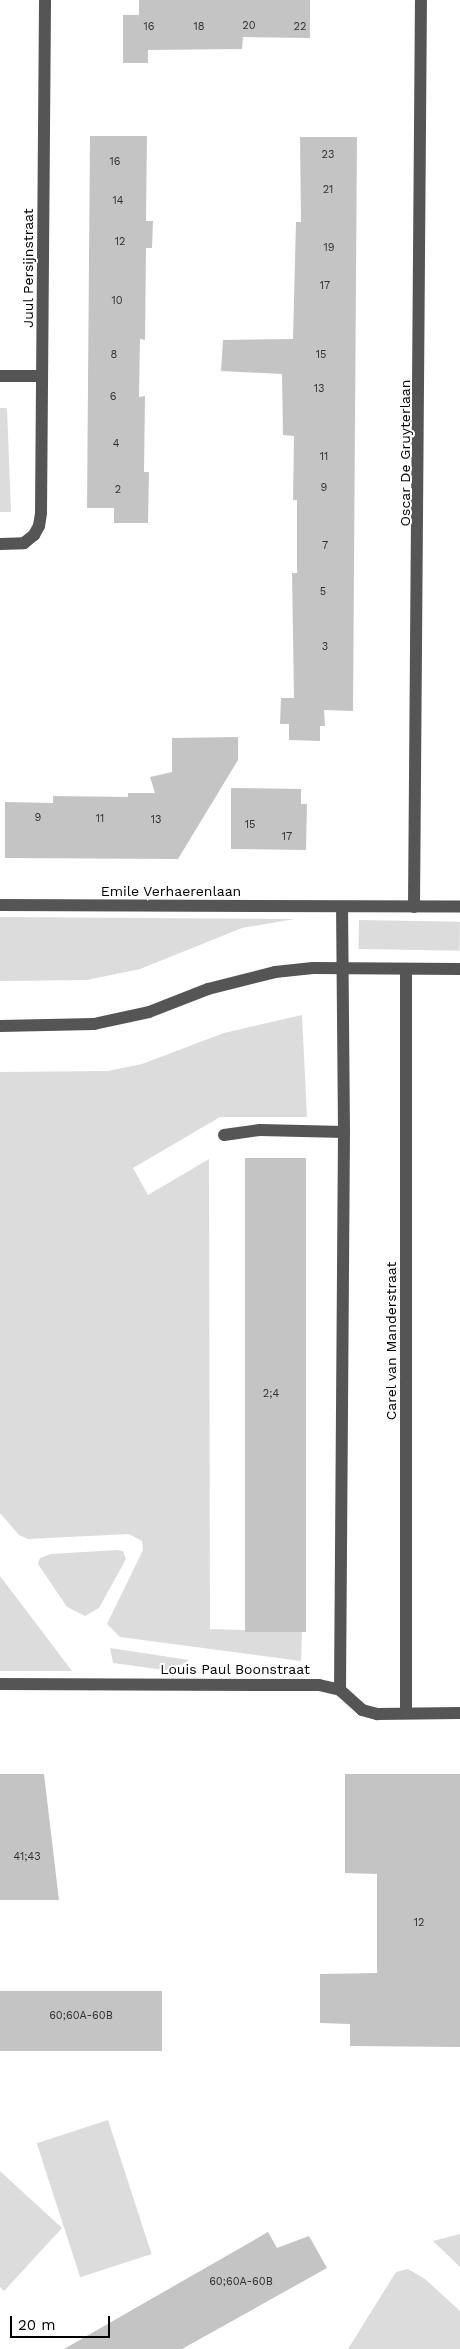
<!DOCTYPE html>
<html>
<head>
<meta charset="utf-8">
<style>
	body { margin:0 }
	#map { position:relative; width:460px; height:2349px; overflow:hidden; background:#fff; font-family:"Work Sans",sans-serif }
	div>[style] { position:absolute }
	.green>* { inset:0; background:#dcdcdc; transform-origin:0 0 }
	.building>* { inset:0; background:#c4c4c4; transform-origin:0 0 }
	.minor>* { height:12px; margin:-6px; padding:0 6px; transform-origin:6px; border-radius:6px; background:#555 }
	span { translate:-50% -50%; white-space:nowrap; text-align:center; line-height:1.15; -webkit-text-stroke:4px #fff; paint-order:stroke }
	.number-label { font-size:11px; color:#313131 }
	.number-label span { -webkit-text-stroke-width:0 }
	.street-label { font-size:14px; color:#000 }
	.scale { position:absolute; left:10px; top:2316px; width:100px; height:22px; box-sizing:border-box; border:2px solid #000; border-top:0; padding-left:6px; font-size:15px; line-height:18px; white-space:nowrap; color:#000; -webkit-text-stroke:4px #fff; paint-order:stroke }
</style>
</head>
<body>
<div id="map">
	<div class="green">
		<i style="clip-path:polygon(0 408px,7px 408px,11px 512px,0 512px)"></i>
		<i style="clip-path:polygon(0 917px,295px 919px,242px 928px,140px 969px,87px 980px,0 981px)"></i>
		<i style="left:359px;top:920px;width:101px;height:29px;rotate:1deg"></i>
		<i style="clip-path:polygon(302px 1015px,307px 1117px,220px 1117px,133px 1168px,148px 1195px,209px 1159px,210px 1629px,302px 1632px,301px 1661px,120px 1637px,107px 1624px,143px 1550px,142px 1541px,129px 1534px,28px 1539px,19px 1535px,0 1513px,0 1072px,108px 1071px,142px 1064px,224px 1033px)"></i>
		<i style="clip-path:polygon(117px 1550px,123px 1551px,126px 1559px,99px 1608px,85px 1616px,67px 1607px,38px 1564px,40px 1558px,51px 1554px)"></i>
		<i style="clip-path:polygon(0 1576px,72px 1671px,0 1671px)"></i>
		<i style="clip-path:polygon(110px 1648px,189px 1660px,171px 1671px,113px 1663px)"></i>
		<i style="left:108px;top:2120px;width:141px;height:75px;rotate:72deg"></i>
		<i style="clip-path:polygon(0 2171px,62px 2228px,4px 2291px,0 2287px)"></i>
		<i style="clip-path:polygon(460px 2234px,460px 2267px,433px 2241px)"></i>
		<i style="clip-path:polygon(408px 2269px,425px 2279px,460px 2311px,460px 2349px,348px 2349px,396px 2272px)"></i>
	</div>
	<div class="building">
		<i style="clip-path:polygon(139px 0,310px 0,310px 38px,243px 37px,242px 49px,148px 50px,148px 63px,123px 63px,123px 15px,139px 15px)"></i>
		<i style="clip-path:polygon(90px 136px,147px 136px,146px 221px,153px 221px,152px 248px,146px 248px,145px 340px,140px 339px,139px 397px,145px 396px,144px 472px,149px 472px,148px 523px,114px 523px,114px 508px,87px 508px)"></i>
		<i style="clip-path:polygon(300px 137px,357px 137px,353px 711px,324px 710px,325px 726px,320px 726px,320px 741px,289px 740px,289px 724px,280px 724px,281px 698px,294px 698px,292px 573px,297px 573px,297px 500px,293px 500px,294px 436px,283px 435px,282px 374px,221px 371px,223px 340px,293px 339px,296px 222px,301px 222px)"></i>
		<i style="clip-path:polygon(238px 737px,238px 760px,178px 859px,5px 858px,5px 802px,53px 803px,53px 796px,128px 797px,128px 793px,155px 793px,150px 777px,172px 772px,172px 738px)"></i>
		<i style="clip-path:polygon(231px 788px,301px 789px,301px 804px,307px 804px,306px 850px,231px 849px)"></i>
		<i style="left:245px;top:1158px;width:61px;height:474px"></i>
		<i style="clip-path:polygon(0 1774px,44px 1774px,59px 1900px,0 1900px)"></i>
		<i style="clip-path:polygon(345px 1774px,460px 1774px,460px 2047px,350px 2046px,350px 2024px,320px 2023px,320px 1974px,377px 1973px,377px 1874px,345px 1873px)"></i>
		<i style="left:0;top:1991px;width:162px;height:60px"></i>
		<i style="clip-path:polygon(268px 2232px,277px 2248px,309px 2236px,327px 2268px,182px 2349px,64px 2349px)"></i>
	</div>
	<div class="minor">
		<i style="left:0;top:376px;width:42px"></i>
		<i style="left:0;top:544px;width:24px;rotate:-2deg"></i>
		<i style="left:24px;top:543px;width:13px;rotate:-39deg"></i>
		<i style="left:34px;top:535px;width:10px;rotate:-61deg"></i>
		<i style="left:39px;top:526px;width:13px;rotate:-81deg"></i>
		<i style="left:41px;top:513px;width:513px;rotate:-89.55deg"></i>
		<i style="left:0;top:905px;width:460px;rotate:0.2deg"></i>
		<i style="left:414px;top:907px;width:907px;rotate:-89.56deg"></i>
		<i style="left:0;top:1026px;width:94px;rotate:-1.2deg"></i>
		<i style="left:94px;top:1024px;width:56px;rotate:-12.3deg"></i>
		<i style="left:149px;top:1012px;width:63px;rotate:-21.3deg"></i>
		<i style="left:208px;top:989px;width:69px;rotate:-14.2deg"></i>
		<i style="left:275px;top:972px;width:38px;rotate:-6deg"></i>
		<i style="left:313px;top:968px;width:147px;rotate:0.4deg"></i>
		<i style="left:224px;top:1135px;width:36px;rotate:-8deg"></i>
		<i style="left:260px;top:1130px;width:84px;rotate:1.4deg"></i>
		<i style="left:0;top:1684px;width:319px;rotate:0.2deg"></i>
		<i style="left:319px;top:1685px;width:22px;rotate:13deg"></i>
		<i style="left:340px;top:1690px;width:30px;rotate:42deg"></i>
		<i style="left:362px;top:1710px;width:16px;rotate:15deg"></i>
		<i style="left:377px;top:1714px;width:83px;rotate:-0.7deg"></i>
		<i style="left:340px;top:1690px;width:558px;rotate:-89.59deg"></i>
		<i style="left:344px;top:1132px;width:225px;rotate:-90.5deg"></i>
		<i style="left:406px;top:1713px;width:744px;rotate:-90deg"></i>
	</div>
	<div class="number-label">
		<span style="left:249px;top:26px">20</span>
		<span style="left:149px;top:27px">16</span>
		<span style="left:199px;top:27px">18</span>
		<span style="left:300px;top:27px">22</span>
		<span style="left:328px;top:155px">23</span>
		<span style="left:115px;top:162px">16</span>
		<span style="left:328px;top:190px">21</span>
		<span style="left:118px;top:201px">14</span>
		<span style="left:120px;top:242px">12</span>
		<span style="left:329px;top:248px">19</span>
		<span style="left:325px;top:286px">17</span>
		<span style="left:117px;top:301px">10</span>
		<span style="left:114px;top:355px">8</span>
		<span style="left:321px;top:355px">15</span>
		<span style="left:319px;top:389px">13</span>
		<span style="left:113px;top:397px">6</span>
		<span style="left:116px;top:444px">4</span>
		<span style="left:324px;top:457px">11</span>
		<span style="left:324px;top:488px">9</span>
		<span style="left:118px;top:490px">2</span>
		<span style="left:325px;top:546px">7</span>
		<span style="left:323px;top:592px">5</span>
		<span style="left:325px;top:647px">3</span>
		<span style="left:38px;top:818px">9</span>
		<span style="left:100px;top:819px">11</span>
		<span style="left:156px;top:820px">13</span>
		<span style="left:250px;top:825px">15</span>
		<span style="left:287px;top:837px">17</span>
		<span style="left:271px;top:1394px">2;4</span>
		<span style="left:27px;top:1857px">41;43</span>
		<span style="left:419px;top:1923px">12</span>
		<span style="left:81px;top:2016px">60;60A-60B</span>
		<span style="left:241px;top:2282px">60;60A-60B</span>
	</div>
	<div class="street-label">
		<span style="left:28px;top:268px;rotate:-90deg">Juul Persijnstraat</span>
		<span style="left:405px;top:453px;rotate:-90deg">Oscar De Gruyterlaan</span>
		<span style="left:171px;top:891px">Emile Verhaerenlaan</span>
		<span style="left:391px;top:1341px;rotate:-90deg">Carel van Manderstraat</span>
		<span style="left:235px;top:1669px">Louis Paul Boonstraat</span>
	</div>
	<div class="scale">20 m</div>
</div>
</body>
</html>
